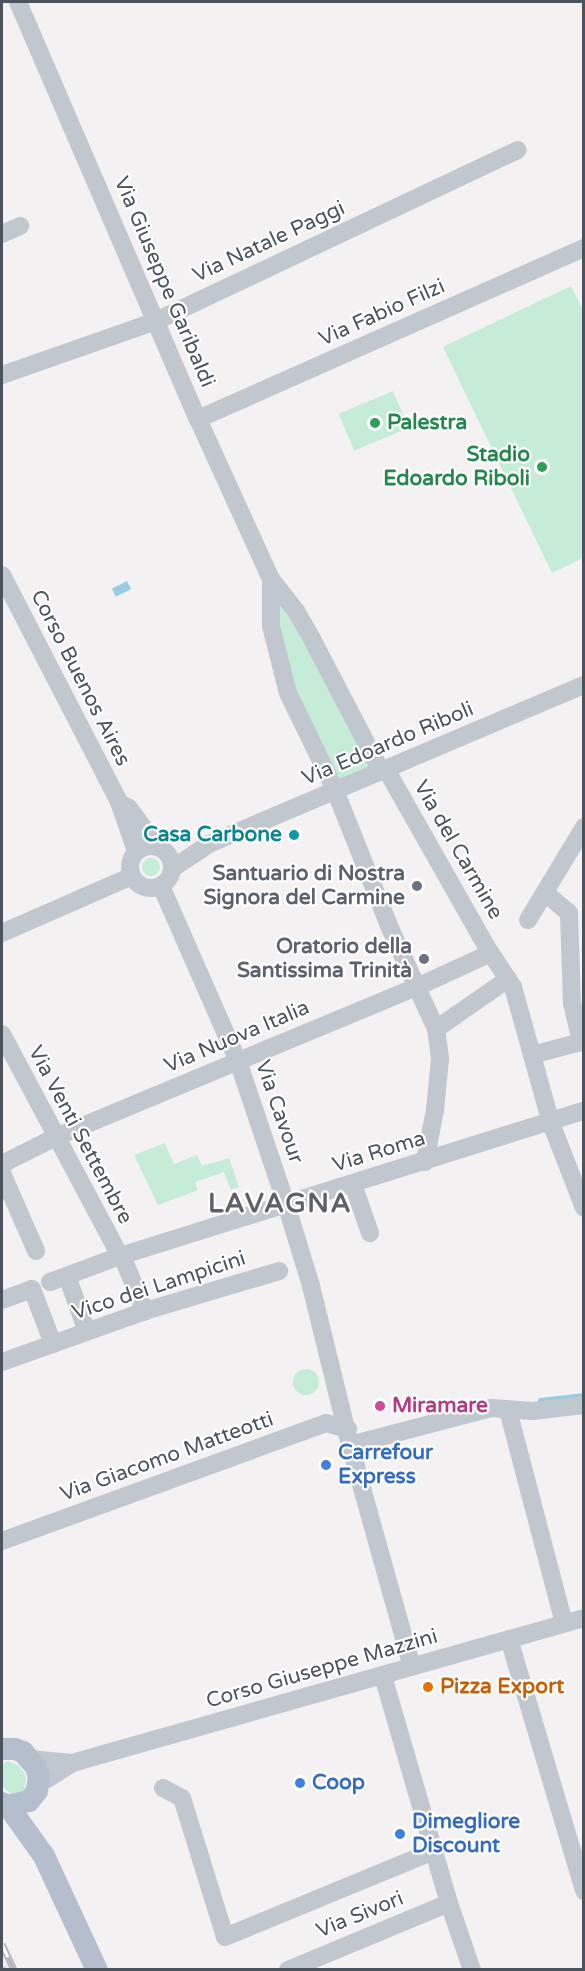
<!DOCTYPE html>
<html>
<head>
<meta charset="utf-8">
<style>
	body { margin:0 }
	#map { position:relative; width:585px; height:1971px; overflow:hidden; background:#f3f1f1; font-family:"Varela Round",sans-serif }
	div>[style] { position:absolute }
	.green>* { inset:0; background:#c5ecd7; transform-origin:0 0 }
	.round { border-radius:50% }
	.water>* { inset:0; background:#96cde4; transform-origin:0 0 }
	.stream>* { height:4.5px; margin:-2.25px; padding:0 2.25px; transform-origin:2.25px; border-radius:2.25px; background:#96cde4 }
	.minor>* { height:18px; margin:-9px; padding:0 9px; transform-origin:9px; border-radius:9px; background:#c1c7ce }
	.minor>.ring { margin:-9px; padding:0; box-sizing:content-box; background:none; border:18px solid #c1c7ce; border-radius:50% }
	.major>* { height:22px; margin:-11px; padding:0 11px; transform-origin:11px; border-radius:11px; background:#b4becd }
	.rail>* { height:7px; margin-top:-3.5px; transform-origin:0; background:repeating-linear-gradient(90deg,#fff 0 14px,#b4b6bb 0 28px); box-sizing:border-box; border-block:2px solid #b4b6bb }
	.dots>* { width:16px; height:16px; translate:-50% -50%; box-sizing:border-box; border:3px solid #fff; border-radius:50% }
	span { translate:-50% -50%; white-space:nowrap; text-align:center; line-height:1.15; -webkit-text-stroke:4.5px #fff; paint-order:stroke }
	.street-label { font-size:21px; color:#4b535d }
	.leisure-label { font-size:21px; color:#27864d; font-weight:700 }
	.left { translate:0 -50%; text-align:left }
	.right { translate:-100% -50%; text-align:right }
	.culture-label { font-size:21px; color:#0d838f; font-weight:700 }
	.worship-label { font-size:21px; color:#5b616d; font-weight:700 }
	.hotel-label { font-size:21px; color:#b23c85; font-weight:700 }
	.shop-label { font-size:21px; color:#366cbe; font-weight:700 }
	.food-label { font-size:21px; color:#c56008; font-weight:700 }
	.district-label { font-size:27px; color:#5e6165; font-weight:700; letter-spacing:1.5px }
	.frame { position:absolute; inset:0; border:3px solid #4b535d; pointer-events:none }
</style>
</head>
<body>
<div id="map">
	<div class="green">
		<i style="clip-path:polygon(571px 286px,584px 312px,583px 558px,552px 573px,443px 347px)"></i>
		<i style="left:393px;top:391px;width:40px;height:59px;rotate:67deg"></i>
		<i style="clip-path:polygon(273px 587px,376px 769px,338px 786px,291px 693px)"></i>
		<i class="round" style="left:142px;top:858px;width:18px;height:18px"></i>
		<i style="clip-path:polygon(165px 1143px,174px 1164px,197px 1155px,202px 1166px,229px 1158px,239px 1187px,231px 1190px,224px 1172px,195px 1182px,198px 1190px,158px 1205px,134px 1155px)"></i>
		<i class="round" style="left:293px;top:1369px;width:26px;height:26px"></i>
		<i style="clip-path:polygon(8px 1761px,19px 1766px,25px 1774px,26px 1781px,23px 1792px,12px 1795px,2px 1786px,2px 1764px)"></i>
	</div>
	<div class="water">
		<i style="left:127px;top:581px;width:9px;height:17px;rotate:63deg"></i>
	</div>
	<div class="stream">
		<i style="left:540px;top:1400px;width:44px;rotate:-6.5deg"></i>
	</div>
	<div class="minor">
		<i style="left:18px;top:2px;width:454px;rotate:66.7deg"></i>
		<i style="left:198px;top:419px;width:176px;rotate:65.5deg"></i>
		<i style="left:271px;top:579px;width:41px;rotate:52deg"></i>
		<i style="left:296px;top:611px;width:34px;rotate:60deg"></i>
		<i style="left:313px;top:641px;width:147px;rotate:62.4deg"></i>
		<i style="left:2px;top:234px;width:20px;rotate:-24deg"></i>
		<i style="left:2px;top:375px;width:163px;rotate:-19.3deg"></i>
		<i style="left:156px;top:321px;width:400px;rotate:-25.3deg"></i>
		<i style="left:198px;top:419px;width:422px;rotate:-23.9deg"></i>
		<i style="left:2px;top:575px;width:255px;rotate:62.7deg"></i>
		<i style="left:119px;top:802px;width:52px;rotate:70.9deg"></i>
		<i style="left:271px;top:579px;width:47px;rotate:90deg"></i>
		<i style="left:271px;top:626px;width:69px;rotate:75.8deg"></i>
		<i style="left:288px;top:693px;width:108px;rotate:64.1deg"></i>
		<i style="left:335px;top:790px;width:149px;rotate:68.3deg"></i>
		<i style="left:390px;top:928px;width:111px;rotate:65.5deg"></i>
		<i style="left:436px;top:1029px;width:30px;rotate:82deg"></i>
		<i style="left:440px;top:1059px;width:51px;rotate:95.6deg"></i>
		<i style="left:435px;top:1110px;width:53px;rotate:100.9deg"></i>
		<i style="left:386px;top:769px;width:203px;rotate:60.5deg"></i>
		<i style="left:486px;top:946px;width:49px;rotate:56.6deg"></i>
		<i style="left:513px;top:987px;width:141px;rotate:74.4deg"></i>
		<i style="left:551px;top:1123px;width:91px;rotate:68.8deg"></i>
		<i style="left:123px;top:805px;width:7px;rotate:27deg"></i>
		<i style="left:129px;top:808px;width:47px;rotate:53.6deg"></i>
		<i class="ring" style="left:130px;top:846px;width:24px;height:24px"></i>
		<i style="left:173px;top:868px;width:43px;rotate:-33.7deg"></i>
		<i style="left:209px;top:844px;width:407px;rotate:-23deg"></i>
		<i style="left:161px;top:886px;width:191px;rotate:66.3deg"></i>
		<i style="left:238px;top:1061px;width:151px;rotate:71.4deg"></i>
		<i style="left:286px;top:1204px;width:86px;rotate:73deg"></i>
		<i style="left:311px;top:1286px;width:164px;rotate:76.2deg"></i>
		<i style="left:350px;top:1445px;width:230px;rotate:74.4deg"></i>
		<i style="left:528px;top:920px;width:109px;rotate:-58.9deg"></i>
		<i style="left:2px;top:933px;width:142px;rotate:-23.7deg"></i>
		<i style="left:436px;top:1029px;width:88px;rotate:-34.8deg"></i>
		<i style="left:2px;top:1034px;width:251px;rotate:62deg"></i>
		<i style="left:532px;top:1055px;width:51px;rotate:-14.9deg"></i>
		<i style="left:581px;top:1042px;width:39px;rotate:-103deg"></i>
		<i style="left:572px;top:1004px;width:91px;rotate:-91.9deg"></i>
		<i style="left:569px;top:913px;width:30px;rotate:-140deg"></i>
		<i style="left:2px;top:1164px;width:60px;rotate:-26.6deg"></i>
		<i style="left:56px;top:1137px;width:391px;rotate:-22.6deg"></i>
		<i style="left:417px;top:987px;width:81px;rotate:-24.7deg"></i>
		<i style="left:2px;top:1173px;width:85px;rotate:66.4deg"></i>
		<i style="left:353px;top:1184px;width:52px;rotate:70.9deg"></i>
		<i style="left:122px;top:1256px;width:60px;rotate:67.3deg"></i>
		<i style="left:67px;top:1276px;width:59px;rotate:70.3deg"></i>
		<i style="left:50px;top:1282px;width:75px;rotate:-20.4deg"></i>
		<i style="left:120px;top:1256px;width:486px;rotate:-17.4deg"></i>
		<i style="left:2px;top:1300px;width:32px;rotate:-20deg"></i>
		<i style="left:32px;top:1289px;width:59px;rotate:69.1deg"></i>
		<i style="left:2px;top:1362px;width:152px;rotate:-19.6deg"></i>
		<i style="left:145px;top:1311px;width:140px;rotate:-16.6deg"></i>
		<i style="left:508px;top:1410px;width:220px;rotate:75.3deg"></i>
		<i style="left:350px;top:1445px;width:146px;rotate:-14.7deg"></i>
		<i style="left:491px;top:1408px;width:42px;rotate:4.1deg"></i>
		<i style="left:533px;top:1411px;width:51px;rotate:-6.7deg"></i>
		<i style="left:2px;top:1541px;width:345px;rotate:-20deg"></i>
		<i style="left:326px;top:1423px;width:23px;rotate:15deg"></i>
		<i style="left:509px;top:1639px;width:263px;rotate:73.4deg"></i>
		<i style="left:383px;top:1676px;width:236px;rotate:73.8deg"></i>
		<i style="left:449px;top:1903px;width:71px;rotate:71.1deg"></i>
		<i style="left:30px;top:1759px;width:42px;rotate:5.4deg"></i>
		<i style="left:39px;top:1784px;width:39px;rotate:-32deg"></i>
		<i style="left:72px;top:1763px;width:532px;rotate:-15.81deg"></i>
		<i style="left:163px;top:1788px;width:21px;rotate:28deg"></i>
		<i style="left:182px;top:1798px;width:145px;rotate:72.8deg"></i>
		<i style="left:225px;top:1937px;width:226px;rotate:-22.4deg"></i>
		<i style="left:288px;top:1970px;width:174px;rotate:-22.6deg"></i>
	</div>
	<div class="major">
		<i style="left:2px;top:1749px;width:13px"></i>
		<i style="left:15px;top:1749px;width:9px;rotate:21deg"></i>
		<i style="left:23px;top:1752px;width:20px;rotate:49deg"></i>
		<i style="left:36px;top:1767px;width:9px;rotate:72deg"></i>
		<i style="left:39px;top:1776px;width:15px;rotate:98deg"></i>
		<i style="left:37px;top:1791px;width:13px;rotate:129deg"></i>
		<i style="left:29px;top:1801px;width:22px;rotate:167deg"></i>
		<i style="left:2px;top:1803px;width:7px;rotate:27deg"></i>
		<i style="left:8px;top:1806px;width:62px;rotate:54.2deg"></i>
		<i style="left:44px;top:1856px;width:126px;rotate:65.1deg"></i>
	</div>
	<div class="rail">
		<i style="left:2px;top:1944px;width:29px;rotate:65deg"></i>
		<i style="left:2px;top:1967px;width:3px;rotate:72deg"></i>
	</div>
	<div class="dots">
		<i style="left:375px;top:423px;background:#2e9e5b"></i>
		<i style="left:542px;top:467px;background:#2e9e5b"></i>
		<i style="left:294px;top:835px;background:#0f9aa8"></i>
		<i style="left:417px;top:886px;background:#6b7280"></i>
		<i style="left:424px;top:959px;background:#6b7280"></i>
		<i style="left:380px;top:1406px;background:#d1479c"></i>
		<i style="left:326px;top:1465px;background:#3f7fe0"></i>
		<i style="left:428px;top:1687px;background:#e8710a"></i>
		<i style="left:300px;top:1783px;background:#3f7fe0"></i>
		<i style="left:400px;top:1834px;background:#3f7fe0"></i>
	</div>
	<div class="street-label">
		<span style="left:269px;top:242px;rotate:-25deg">Via Natale Paggi</span>
		<span style="left:164px;top:282px;rotate:67deg">Via Giuseppe Garibaldi</span>
		<span style="left:382px;top:313px;rotate:-24deg">Via Fabio Filzi</span>
		<span style="left:80px;top:678px;rotate:63deg">Corso Buenos Aires</span>
		<span style="left:388px;top:744px;rotate:-23deg">Via Edoardo Riboli</span>
		<span style="left:458px;top:850px;rotate:60deg">Via del Carmine</span>
		<span style="left:237px;top:1037px;rotate:-23deg">Via Nuova Italia</span>
		<span style="left:279px;top:1112px;rotate:71deg">Via Cavour</span>
		<span style="left:80px;top:1135px;rotate:62deg">Via Venti Settembre</span>
		<span style="left:379px;top:1152px;rotate:-17deg">Via Roma</span>
		<span style="left:159px;top:1286px;rotate:-18deg">Vico dei Lampicini</span>
		<span style="left:167px;top:1457px;rotate:-20deg">Via Giacomo Matteotti</span>
		<span style="left:322px;top:1669px;rotate:-16deg">Corso Giuseppe Mazzini</span>
		<span style="left:360px;top:1915px;rotate:-22deg">Via Sivori</span>
	</div>
	<div class="leisure-label">
		<span class="left" style="left:387px;top:423px">Palestra</span>
		<span class="right" style="left:530px;top:467px">Stadio<br>Edoardo Riboli</span>
	</div>
	<div class="culture-label">
		<span class="right" style="left:282px;top:835px">Casa Carbone</span>
	</div>
	<div class="worship-label">
		<span class="right" style="left:405px;top:886px">Santuario di Nostra<br>Signora del Carmine</span>
		<span class="right" style="left:412px;top:959px">Oratorio della<br>Santissima Trinità</span>
	</div>
	<div class="hotel-label">
		<span class="left" style="left:392px;top:1406px">Miramare</span>
	</div>
	<div class="shop-label">
		<span class="left" style="left:338px;top:1465px">Carrefour<br>Express</span>
		<span class="left" style="left:312px;top:1783px">Coop</span>
		<span class="left" style="left:412px;top:1834px">Dimegliore<br>Discount</span>
	</div>
	<div class="food-label">
		<span class="left" style="left:440px;top:1687px">Pizza Export</span>
	</div>
	<div class="district-label">
		<span style="left:280px;top:1204px">LAVAGNA</span>
	</div>
	<div class="frame"></div>
</div>
</body>
</html>
